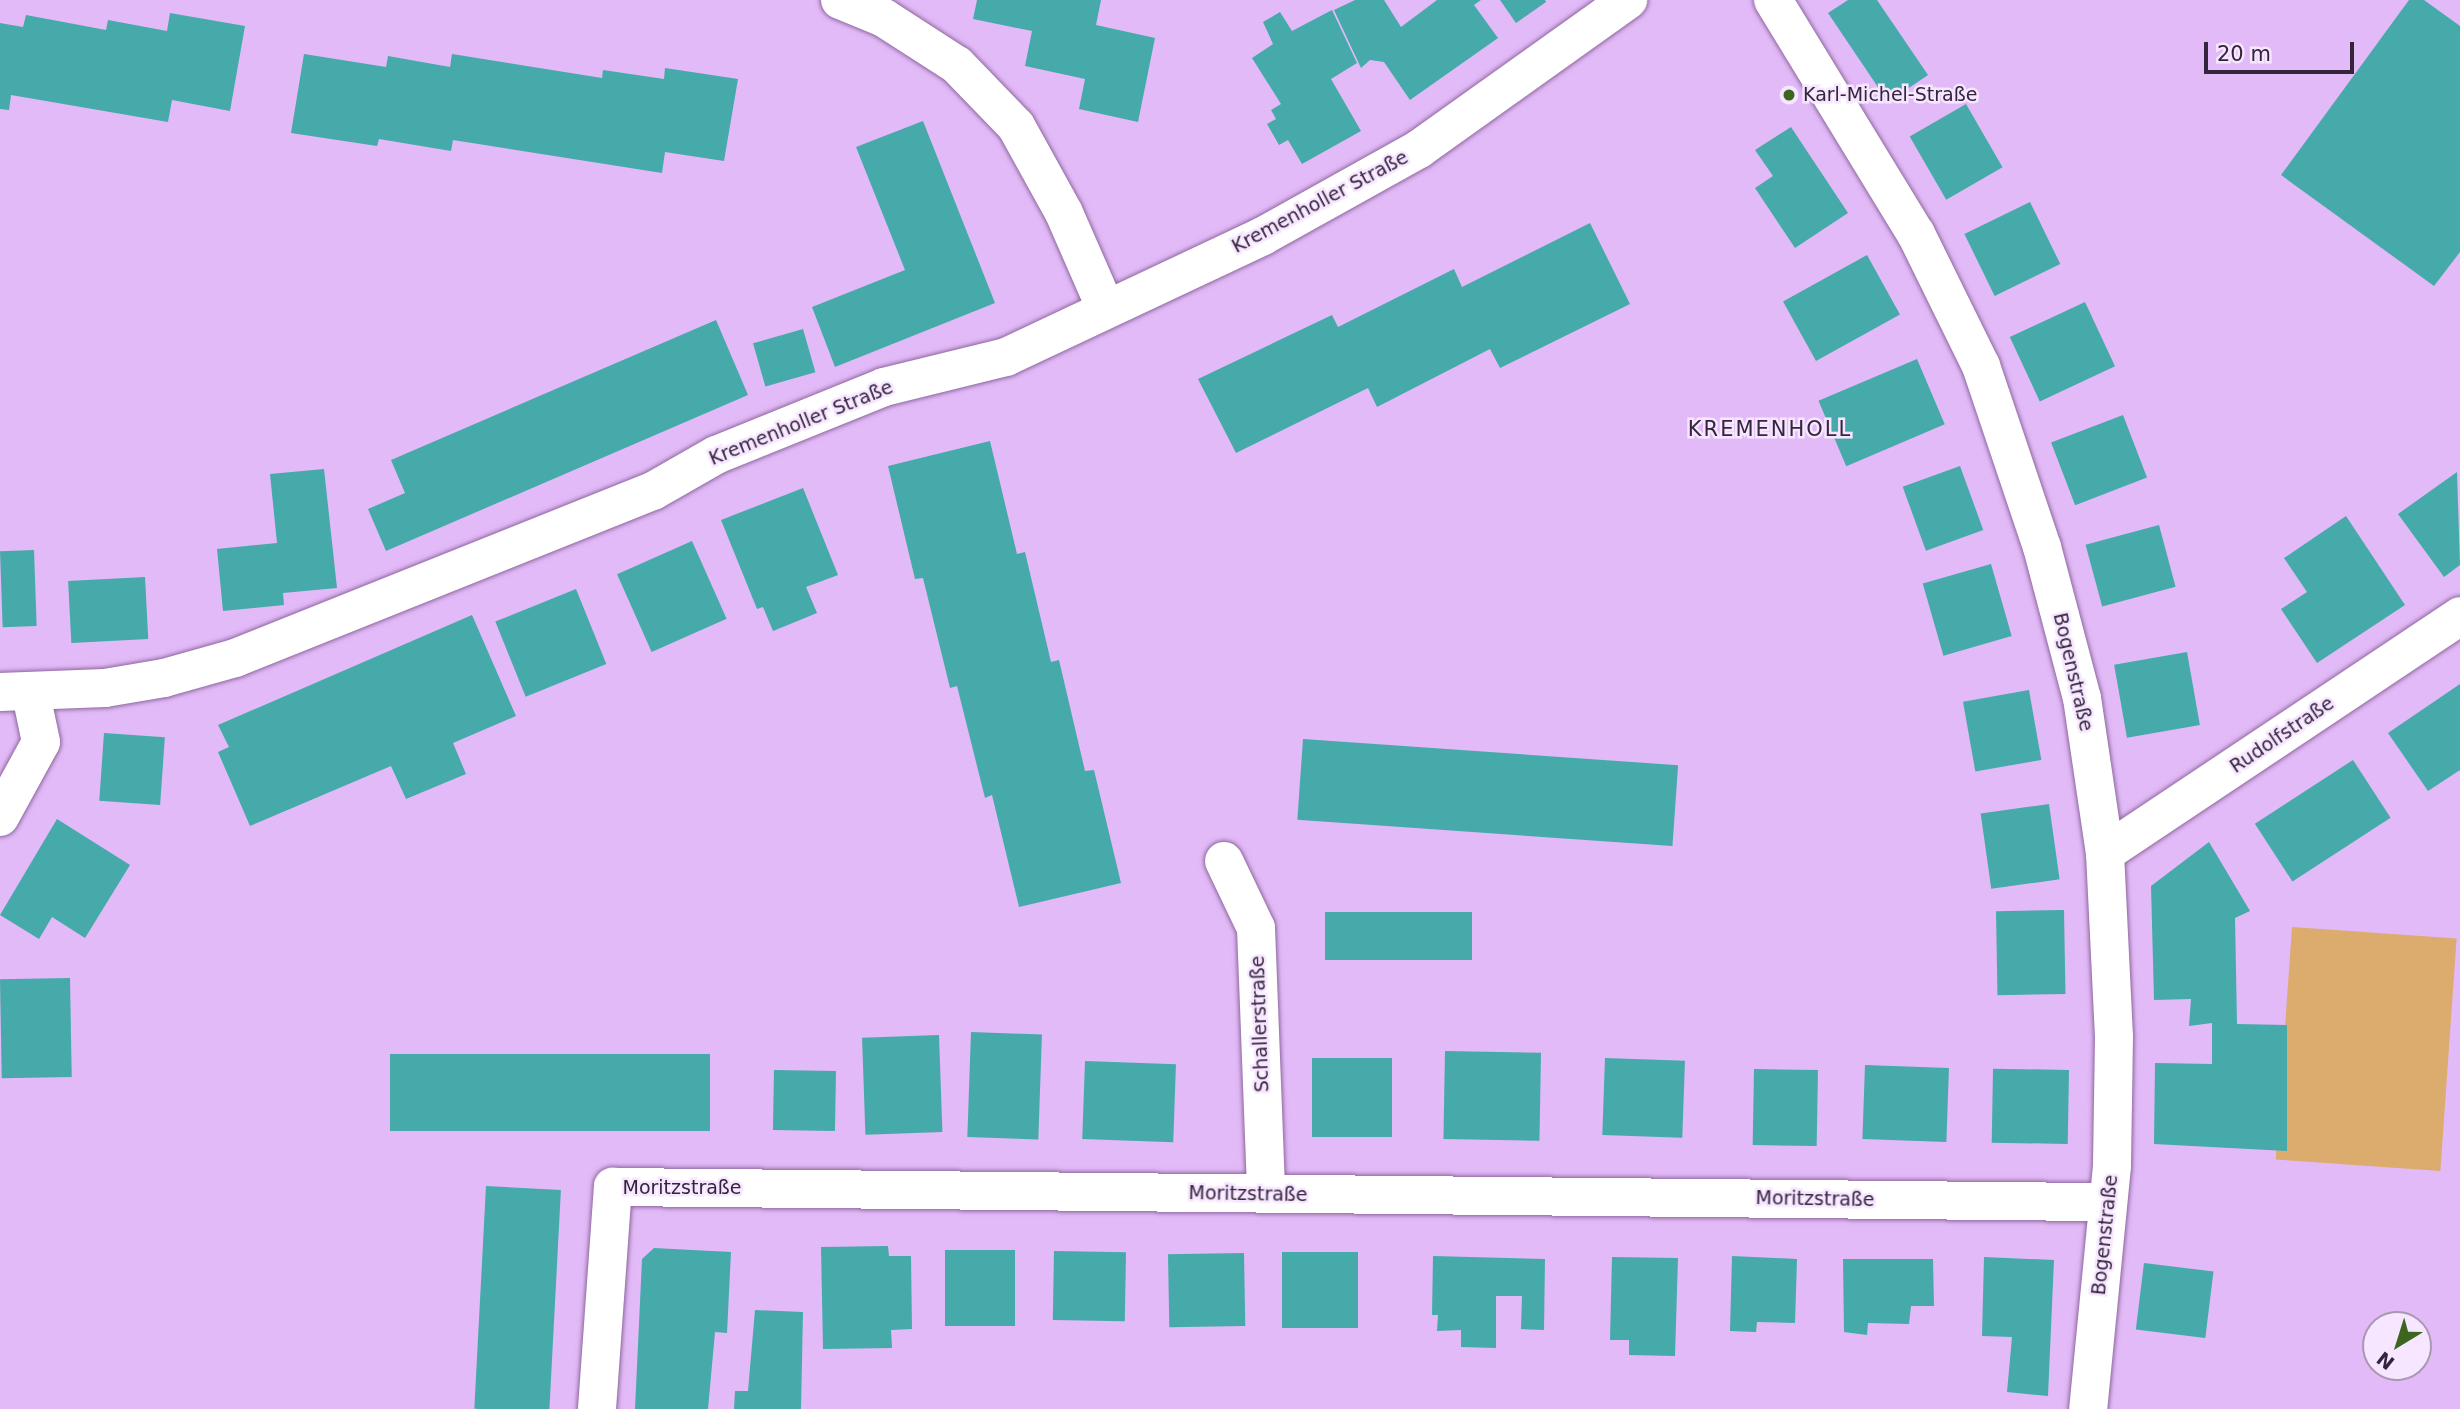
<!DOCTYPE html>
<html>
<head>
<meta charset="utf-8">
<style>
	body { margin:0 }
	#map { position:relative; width:2460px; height:1409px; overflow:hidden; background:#e2baf7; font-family:"DejaVu Sans",sans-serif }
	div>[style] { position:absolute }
	.green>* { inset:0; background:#dbac6d; transform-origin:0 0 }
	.building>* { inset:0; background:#45aaa9; transform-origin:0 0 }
	.roads { filter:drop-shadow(0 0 2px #8e68a0) drop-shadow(0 0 2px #8e68a0) }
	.minor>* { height:38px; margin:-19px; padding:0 19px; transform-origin:19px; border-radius:19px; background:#fff }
	.dots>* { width:19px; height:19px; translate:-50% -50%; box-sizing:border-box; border:4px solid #f6e6ff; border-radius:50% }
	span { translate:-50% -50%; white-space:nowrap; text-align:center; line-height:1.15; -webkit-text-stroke:5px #f6e6ff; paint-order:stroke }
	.poi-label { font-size:19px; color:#34243c }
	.left { translate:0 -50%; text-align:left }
	.street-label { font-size:19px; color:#34243c }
	.neighbourhood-label { font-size:21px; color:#34243c; letter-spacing:2px }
	.north { position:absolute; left:2362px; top:1311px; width:70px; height:70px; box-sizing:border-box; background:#f6e6ff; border:2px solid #a898b1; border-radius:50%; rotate:218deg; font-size:19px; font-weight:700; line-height:28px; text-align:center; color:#34243c }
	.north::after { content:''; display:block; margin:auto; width:24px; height:32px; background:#3e6520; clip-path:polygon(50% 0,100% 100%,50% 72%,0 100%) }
	.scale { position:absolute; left:2204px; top:42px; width:150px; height:32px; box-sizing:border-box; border:4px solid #34243c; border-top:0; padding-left:9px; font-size:21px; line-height:24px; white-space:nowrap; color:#34243c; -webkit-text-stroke:5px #f6e6ff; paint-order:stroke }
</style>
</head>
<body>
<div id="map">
	<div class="green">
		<i style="left:2292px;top:927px;width:165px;height:233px;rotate:4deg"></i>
	</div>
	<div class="building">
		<i style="clip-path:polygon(977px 0,1101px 0,1096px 25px,1155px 38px,1138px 122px,1079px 109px,1085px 79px,1025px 66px,1032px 31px,973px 19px)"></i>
		<i style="clip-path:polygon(1355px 0,1384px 0,1401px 27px,1437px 0,1481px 0,1474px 5px,1498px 38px,1410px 100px,1384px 62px,1370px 60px,1361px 68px,1334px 10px)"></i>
		<i style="clip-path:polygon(1500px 0,1545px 0,1546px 2px,1516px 23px)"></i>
		<i style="clip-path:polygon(1848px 0,1877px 0,1928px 75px,1888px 102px,1828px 13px)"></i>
		<i style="clip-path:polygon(2409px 0,2424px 0,2460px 26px,2460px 252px,2434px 286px,2281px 175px)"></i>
		<i style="clip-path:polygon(1332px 10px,1357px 63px,1331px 79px,1361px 131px,1302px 164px,1288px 140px,1279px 145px,1267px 124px,1276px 119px,1271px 110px,1281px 104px,1252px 58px,1273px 44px,1263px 22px,1280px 12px,1292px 31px)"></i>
		<i style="clip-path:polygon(170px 13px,245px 26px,230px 111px,172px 100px,168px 122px,11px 95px,9px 110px,0 109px,0 23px,23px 27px,26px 15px,106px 30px,108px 20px,167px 31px)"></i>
		<i style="clip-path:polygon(304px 54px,386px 67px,388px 56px,450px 67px,452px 54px,602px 78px,603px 70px,664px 79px,665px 68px,738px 79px,724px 161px,665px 152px,662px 173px,453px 140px,451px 151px,379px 139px,377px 146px,291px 133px)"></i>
		<i style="left:1966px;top:104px;width:73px;height:65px;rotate:60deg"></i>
		<i style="clip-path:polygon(923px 121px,995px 303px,835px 367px,812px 307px,905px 270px,856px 147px)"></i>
		<i style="clip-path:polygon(1791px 127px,1848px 213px,1795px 248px,1755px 188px,1773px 176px,1755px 150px)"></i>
		<i style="left:2030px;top:202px;width:69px;height:73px;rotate:64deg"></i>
		<i style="clip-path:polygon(1590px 223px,1630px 304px,1500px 368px,1490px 349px,1377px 407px,1368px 388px,1236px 453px,1198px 379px,1332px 315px,1338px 327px,1454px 269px,1462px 287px)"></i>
		<i style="left:1867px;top:255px;width:68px;height:96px;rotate:61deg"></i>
		<i style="left:2085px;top:302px;width:71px;height:83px;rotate:65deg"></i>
		<i style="clip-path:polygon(716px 320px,748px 395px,386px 551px,368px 509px,405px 493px,391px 460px)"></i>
		<i style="left:803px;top:329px;width:45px;height:52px;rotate:74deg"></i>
		<i style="left:1917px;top:359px;width:71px;height:107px;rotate:67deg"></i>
		<i style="left:2123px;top:415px;width:67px;height:77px;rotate:69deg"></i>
		<i style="clip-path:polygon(990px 441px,1017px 554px,1025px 552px,1051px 662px,1059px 660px,1085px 771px,1094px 770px,1121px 883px,1019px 907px,992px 795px,985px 798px,957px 686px,950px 688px,923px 578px,915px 579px,888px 466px)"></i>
		<i style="left:1960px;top:466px;width:68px;height:61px;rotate:70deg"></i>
		<i style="clip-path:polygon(324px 469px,337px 588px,283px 593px,284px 605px,223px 611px,217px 549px,277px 543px,270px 474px)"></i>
		<i style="clip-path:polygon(2457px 472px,2460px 565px,2444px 577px,2398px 514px)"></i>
		<i style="clip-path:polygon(803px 488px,838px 575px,806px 587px,817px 613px,773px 631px,763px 607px,757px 609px,721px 520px)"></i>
		<i style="clip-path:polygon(2346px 516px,2405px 605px,2317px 663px,2281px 609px,2307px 592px,2284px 558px)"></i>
		<i style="left:2159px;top:525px;width:64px;height:76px;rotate:75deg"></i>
		<i style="left:692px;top:541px;width:85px;height:82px;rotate:66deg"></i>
		<i style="left:34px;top:550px;width:76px;height:34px;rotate:88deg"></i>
		<i style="left:1991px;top:564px;width:75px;height:71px;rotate:74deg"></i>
		<i style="left:145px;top:577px;width:62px;height:77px;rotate:87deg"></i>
		<i style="left:576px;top:589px;width:81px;height:87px;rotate:68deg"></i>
		<i style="clip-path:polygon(472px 615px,516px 716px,453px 743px,466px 774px,406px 799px,391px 766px,250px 826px,218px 752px,229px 747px,218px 725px)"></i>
		<i style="left:2187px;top:652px;width:74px;height:74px;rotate:80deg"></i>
		<i style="clip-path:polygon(2460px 684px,2460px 770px,2428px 791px,2388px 733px)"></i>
		<i style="left:2029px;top:690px;width:71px;height:67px;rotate:80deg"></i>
		<i style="left:104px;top:733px;width:61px;height:68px;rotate:4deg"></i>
		<i style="left:1303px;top:739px;width:376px;height:81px;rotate:4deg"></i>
		<i style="left:2353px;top:760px;width:69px;height:117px;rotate:57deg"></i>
		<i style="left:2049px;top:804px;width:76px;height:69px;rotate:82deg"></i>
		<i style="clip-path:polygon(57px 819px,130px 865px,85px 938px,52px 917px,39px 939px,0 915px)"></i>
		<i style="clip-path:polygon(2209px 842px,2250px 911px,2235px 918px,2237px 1024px,2287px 1025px,2287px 1151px,2154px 1144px,2155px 1063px,2212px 1064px,2212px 1023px,2189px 1026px,2191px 999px,2154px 1000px,2151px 886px)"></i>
		<i style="left:2064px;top:910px;width:84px;height:68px;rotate:89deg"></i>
		<i style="left:1472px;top:912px;width:48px;height:147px;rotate:90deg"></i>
		<i style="left:70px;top:978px;width:99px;height:70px;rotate:89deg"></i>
		<i style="left:971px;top:1032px;width:71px;height:105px;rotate:2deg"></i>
		<i style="left:939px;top:1035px;width:97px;height:77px;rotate:88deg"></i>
		<i style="left:1445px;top:1051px;width:96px;height:88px;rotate:1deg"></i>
		<i style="left:390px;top:1054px;width:320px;height:77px"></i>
		<i style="left:1312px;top:1058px;width:80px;height:79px"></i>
		<i style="left:1605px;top:1058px;width:80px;height:77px;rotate:2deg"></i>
		<i style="left:1085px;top:1061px;width:91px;height:78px;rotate:2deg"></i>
		<i style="left:1865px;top:1065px;width:84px;height:74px;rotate:2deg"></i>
		<i style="left:1754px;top:1069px;width:64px;height:76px;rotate:1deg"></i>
		<i style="left:774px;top:1070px;width:62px;height:60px;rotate:1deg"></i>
		<i style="left:2069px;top:1070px;width:74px;height:76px;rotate:91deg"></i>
		<i style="left:486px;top:1186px;width:75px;height:223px;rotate:3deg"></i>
		<i style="clip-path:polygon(888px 1246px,889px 1256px,911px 1256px,912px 1329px,891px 1330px,892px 1348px,823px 1349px,821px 1247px)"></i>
		<i style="clip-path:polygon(654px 1248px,731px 1252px,727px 1333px,715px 1332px,708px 1409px,635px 1409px,642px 1259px)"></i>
		<i style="left:1015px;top:1250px;width:76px;height:70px;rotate:90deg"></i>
		<i style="left:1054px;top:1251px;width:72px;height:69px;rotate:1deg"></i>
		<i style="left:1282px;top:1252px;width:76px;height:76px"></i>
		<i style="left:1244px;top:1253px;width:73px;height:76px;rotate:89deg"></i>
		<i style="clip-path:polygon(1433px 1256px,1545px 1259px,1544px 1330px,1521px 1329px,1522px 1296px,1496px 1296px,1496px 1348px,1461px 1347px,1461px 1330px,1437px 1331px,1438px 1315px,1432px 1315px)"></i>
		<i style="clip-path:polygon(1732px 1256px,1797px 1259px,1795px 1323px,1757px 1322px,1756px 1332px,1730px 1331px)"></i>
		<i style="clip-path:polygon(1612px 1257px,1678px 1258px,1675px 1356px,1629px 1355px,1629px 1340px,1610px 1340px)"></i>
		<i style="clip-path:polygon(1984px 1257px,2054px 1260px,2048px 1396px,2007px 1392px,2012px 1337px,1982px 1336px)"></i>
		<i style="clip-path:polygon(1843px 1259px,1933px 1259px,1934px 1306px,1911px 1306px,1909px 1324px,1868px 1323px,1867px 1335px,1844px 1332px)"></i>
		<i style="left:2144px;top:1263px;width:70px;height:67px;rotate:7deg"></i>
		<i style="clip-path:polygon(755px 1310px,803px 1312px,801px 1409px,734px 1409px,735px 1391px,748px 1391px)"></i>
	</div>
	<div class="roads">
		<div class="minor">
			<i style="left:840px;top:0;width:48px;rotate:22.2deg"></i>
			<i style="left:884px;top:18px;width:87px;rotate:32.8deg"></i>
			<i style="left:957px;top:65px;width:85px;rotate:46deg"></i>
			<i style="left:1016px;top:126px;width:99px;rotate:61.1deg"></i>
			<i style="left:1064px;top:213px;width:103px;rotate:66.4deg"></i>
			<i style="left:1773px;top:0;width:274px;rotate:58.6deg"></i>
			<i style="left:1916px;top:234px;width:147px;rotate:63.8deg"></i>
			<i style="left:1981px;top:366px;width:191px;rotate:71.4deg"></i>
			<i style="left:2042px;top:547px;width:156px;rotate:75.2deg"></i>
			<i style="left:2082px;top:698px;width:157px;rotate:81.6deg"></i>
			<i style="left:2105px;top:853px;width:184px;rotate:87.2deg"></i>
			<i style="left:2114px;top:1037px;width:129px;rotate:90.9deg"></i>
			<i style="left:2112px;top:1166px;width:244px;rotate:95.6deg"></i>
			<i style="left:0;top:692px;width:105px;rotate:-2.2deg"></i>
			<i style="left:105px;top:688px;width:60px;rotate:-9.6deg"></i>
			<i style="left:164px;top:678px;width:74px;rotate:-15.7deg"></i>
			<i style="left:235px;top:658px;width:450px;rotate:-21.8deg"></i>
			<i style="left:653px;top:491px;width:73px;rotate:-29.7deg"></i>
			<i style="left:716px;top:455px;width:181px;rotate:-22deg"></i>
			<i style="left:884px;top:387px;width:126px;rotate:-13.8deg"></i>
			<i style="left:1006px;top:357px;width:284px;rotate:-25.2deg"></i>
			<i style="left:1263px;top:236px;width:179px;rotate:-29.1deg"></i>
			<i style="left:1419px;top:149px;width:257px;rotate:-35.5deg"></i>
			<i style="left:0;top:817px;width:85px;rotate:-61.3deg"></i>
			<i style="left:41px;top:742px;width:49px;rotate:-101.8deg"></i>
			<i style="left:2105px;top:853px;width:427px;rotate:-33.7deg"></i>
			<i style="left:1224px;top:861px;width:74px;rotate:64.5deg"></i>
			<i style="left:1256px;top:928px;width:266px;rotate:87.8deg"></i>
			<i style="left:597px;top:1409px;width:223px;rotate:-85.9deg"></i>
			<i style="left:613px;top:1187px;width:1493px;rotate:0.58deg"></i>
		</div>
	</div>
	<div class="dots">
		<i style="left:1789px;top:95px;background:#3e6520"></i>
	</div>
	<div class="poi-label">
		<span class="left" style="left:1803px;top:95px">Karl-Michel-Straße</span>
	</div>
	<div class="street-label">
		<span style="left:1320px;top:202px;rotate:-28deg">Kremenholler Straße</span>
		<span style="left:801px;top:423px;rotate:-22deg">Kremenholler Straße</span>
		<span style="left:2073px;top:672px;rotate:77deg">Bogenstraße</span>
		<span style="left:2282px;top:735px;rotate:-34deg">Rudolfstraße</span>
		<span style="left:1260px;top:1024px;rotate:-92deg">Schallerstraße</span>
		<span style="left:682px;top:1188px">Moritzstraße</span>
		<span style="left:1248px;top:1194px;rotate:1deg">Moritzstraße</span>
		<span style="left:1815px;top:1199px;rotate:1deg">Moritzstraße</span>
		<span style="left:2105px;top:1235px;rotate:-84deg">Bogenstraße</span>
	</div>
	<div class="neighbourhood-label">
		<span style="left:1770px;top:429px">KREMENHOLL</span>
	</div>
	<div class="north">N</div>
	<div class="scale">20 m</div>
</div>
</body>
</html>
